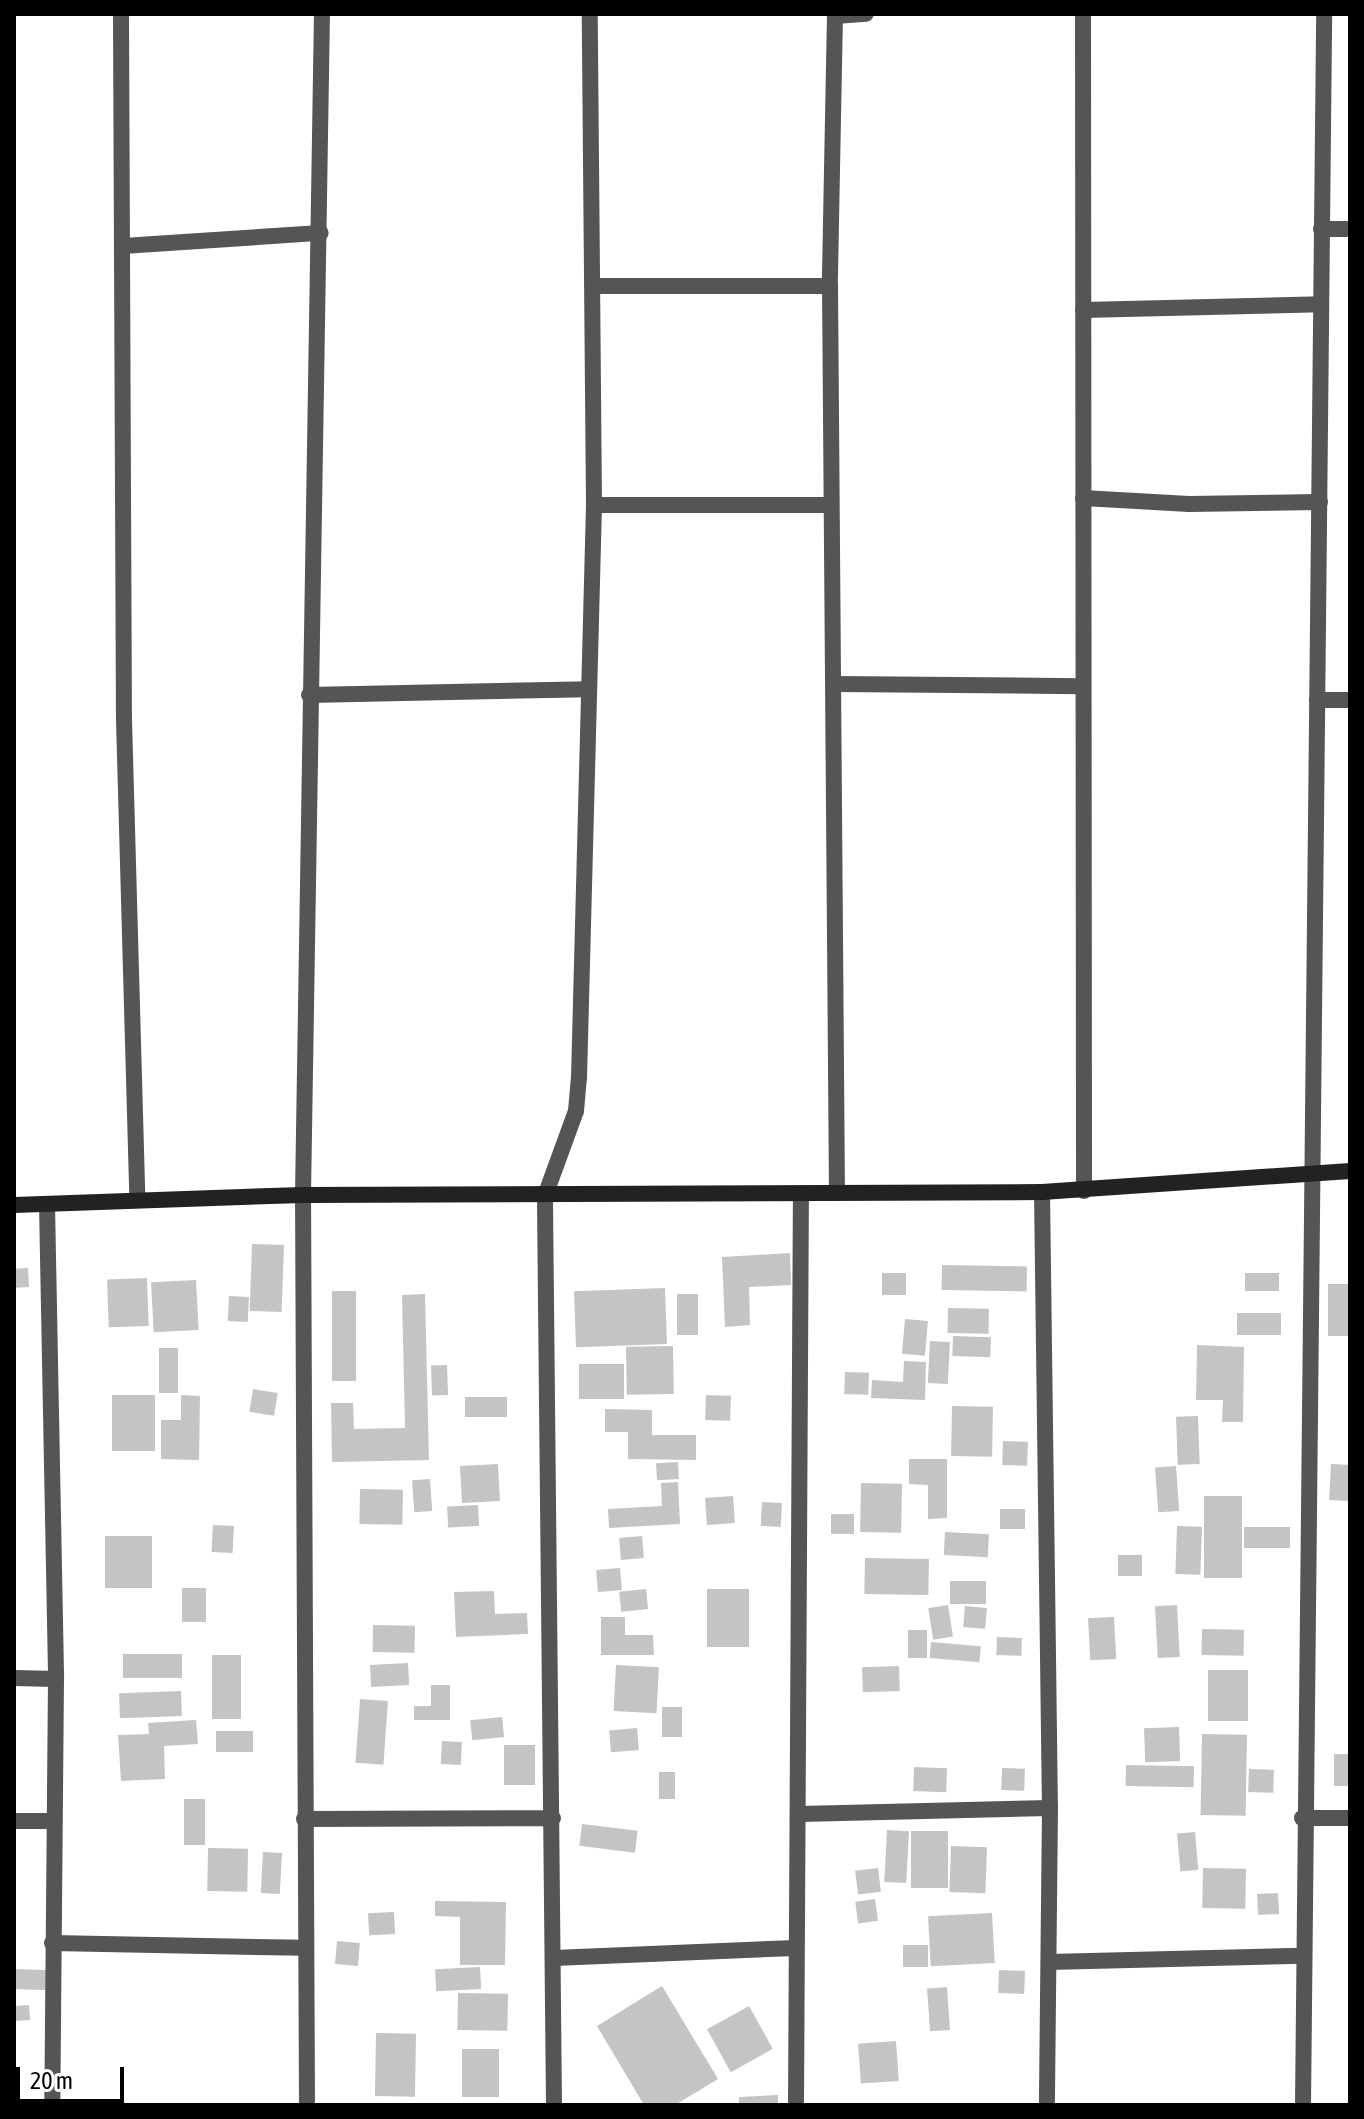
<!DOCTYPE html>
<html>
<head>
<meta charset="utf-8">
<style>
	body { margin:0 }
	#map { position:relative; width:1364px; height:2119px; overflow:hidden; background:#fff; font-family:"Asap Condensed",sans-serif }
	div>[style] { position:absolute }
	.building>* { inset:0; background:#c4c4c4; transform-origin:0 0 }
	.street>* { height:16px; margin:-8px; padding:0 8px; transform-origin:8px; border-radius:8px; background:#555 }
	.secondary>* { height:16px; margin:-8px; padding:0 8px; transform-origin:8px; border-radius:8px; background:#222 }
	span { translate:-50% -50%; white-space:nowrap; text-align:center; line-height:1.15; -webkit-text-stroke:7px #fff; paint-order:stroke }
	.frame { position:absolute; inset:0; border:16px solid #000; pointer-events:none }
	.scale { position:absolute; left:16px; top:2067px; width:108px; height:36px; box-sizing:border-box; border:4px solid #000; border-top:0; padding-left:10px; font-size:24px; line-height:28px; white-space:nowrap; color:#000; -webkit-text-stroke:6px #fff; paint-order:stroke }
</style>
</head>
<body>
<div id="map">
	<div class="building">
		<i style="left:252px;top:1244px;width:32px;height:67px;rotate:2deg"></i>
		<i style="clip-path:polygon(790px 1253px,791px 1285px,749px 1287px,750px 1325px,725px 1327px,722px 1257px)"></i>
		<i style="left:942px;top:1265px;width:85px;height:25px;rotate:1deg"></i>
		<i style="left:28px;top:1268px;width:19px;height:14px;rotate:87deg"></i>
		<i style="left:882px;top:1273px;width:24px;height:22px"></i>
		<i style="left:1245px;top:1273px;width:34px;height:18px"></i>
		<i style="left:147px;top:1278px;width:48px;height:40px;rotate:88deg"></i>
		<i style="left:196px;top:1280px;width:50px;height:45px;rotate:87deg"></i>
		<i style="left:1328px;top:1284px;width:22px;height:52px"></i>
		<i style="left:665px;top:1288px;width:56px;height:91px;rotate:88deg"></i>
		<i style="left:332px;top:1291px;width:24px;height:90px"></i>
		<i style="clip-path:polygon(425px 1294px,429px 1460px,332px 1462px,331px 1403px,353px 1403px,354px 1429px,405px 1428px,402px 1295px)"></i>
		<i style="left:677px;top:1294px;width:21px;height:41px"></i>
		<i style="left:229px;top:1296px;width:20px;height:25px;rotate:3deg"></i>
		<i style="left:948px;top:1308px;width:41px;height:25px;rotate:1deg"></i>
		<i style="left:1237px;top:1313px;width:44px;height:22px"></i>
		<i style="left:905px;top:1319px;width:23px;height:35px;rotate:5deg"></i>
		<i style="left:953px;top:1336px;width:38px;height:20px;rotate:2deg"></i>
		<i style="left:930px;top:1341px;width:20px;height:42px;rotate:3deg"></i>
		<i style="clip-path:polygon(1197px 1345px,1244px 1347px,1243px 1422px,1222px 1422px,1223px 1400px,1196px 1400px)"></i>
		<i style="left:673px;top:1346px;width:48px;height:47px;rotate:89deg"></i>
		<i style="left:159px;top:1348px;width:19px;height:45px"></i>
		<i style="clip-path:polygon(904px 1361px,926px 1362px,925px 1400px,871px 1398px,872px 1380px,903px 1382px)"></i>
		<i style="left:579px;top:1364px;width:45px;height:35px"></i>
		<i style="left:447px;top:1365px;width:30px;height:16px;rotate:88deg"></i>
		<i style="left:845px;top:1372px;width:24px;height:22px;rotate:2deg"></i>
		<i style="left:253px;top:1389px;width:25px;height:23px;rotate:9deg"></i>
		<i style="left:112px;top:1395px;width:43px;height:56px"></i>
		<i style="clip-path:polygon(181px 1395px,200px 1396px,199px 1460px,161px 1459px,161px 1420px,181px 1420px)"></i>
		<i style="left:706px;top:1395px;width:25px;height:25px;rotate:2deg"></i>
		<i style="left:507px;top:1397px;width:20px;height:42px;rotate:90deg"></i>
		<i style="left:952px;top:1406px;width:41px;height:50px;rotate:1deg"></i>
		<i style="clip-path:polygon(605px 1409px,652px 1410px,652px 1435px,696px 1435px,696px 1460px,628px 1459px,628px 1432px,605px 1432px)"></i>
		<i style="left:1198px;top:1416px;width:48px;height:22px;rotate:88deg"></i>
		<i style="left:1003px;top:1441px;width:25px;height:24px;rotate:2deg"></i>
		<i style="clip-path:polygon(909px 1459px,947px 1459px,947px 1518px,928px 1519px,928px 1485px,909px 1484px)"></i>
		<i style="left:678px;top:1462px;width:17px;height:22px;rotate:87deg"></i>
		<i style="left:498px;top:1464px;width:37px;height:38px;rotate:87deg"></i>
		<i style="left:1331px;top:1464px;width:19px;height:36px;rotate:3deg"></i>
		<i style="left:1176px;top:1466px;width:45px;height:21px;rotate:86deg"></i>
		<i style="left:430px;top:1479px;width:32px;height:18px;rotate:86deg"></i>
		<i style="clip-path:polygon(678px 1482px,680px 1524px,609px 1528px,608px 1509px,662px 1506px,661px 1483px)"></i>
		<i style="left:861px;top:1483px;width:41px;height:49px;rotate:1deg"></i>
		<i style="left:360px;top:1489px;width:43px;height:35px;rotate:1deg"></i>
		<i style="left:733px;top:1496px;width:27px;height:28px;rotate:86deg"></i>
		<i style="left:1204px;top:1496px;width:38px;height:82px"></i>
		<i style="left:762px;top:1502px;width:20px;height:24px;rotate:3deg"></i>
		<i style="left:478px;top:1505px;width:21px;height:31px;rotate:87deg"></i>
		<i style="left:1000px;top:1509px;width:25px;height:20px"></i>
		<i style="left:831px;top:1514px;width:23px;height:20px"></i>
		<i style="left:213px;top:1525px;width:21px;height:27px;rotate:3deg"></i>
		<i style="left:1177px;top:1526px;width:25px;height:48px;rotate:2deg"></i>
		<i style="left:1290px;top:1527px;width:21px;height:46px;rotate:90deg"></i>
		<i style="left:945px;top:1532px;width:44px;height:23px;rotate:3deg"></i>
		<i style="left:105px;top:1536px;width:47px;height:52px"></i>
		<i style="left:642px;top:1536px;width:22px;height:23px;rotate:85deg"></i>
		<i style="left:1118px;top:1555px;width:24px;height:21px"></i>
		<i style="left:865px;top:1558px;width:64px;height:36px;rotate:1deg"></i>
		<i style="left:620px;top:1568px;width:22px;height:24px;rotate:85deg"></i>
		<i style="left:950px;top:1581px;width:36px;height:23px"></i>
		<i style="left:182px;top:1588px;width:24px;height:34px"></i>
		<i style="left:646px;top:1589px;width:20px;height:27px;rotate:84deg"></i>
		<i style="left:707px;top:1589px;width:42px;height:58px"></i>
		<i style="clip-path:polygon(494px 1591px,495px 1614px,527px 1613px,528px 1634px,456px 1637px,454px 1592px)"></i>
		<i style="left:948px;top:1605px;width:32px;height:20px;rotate:81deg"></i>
		<i style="left:1177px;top:1605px;width:52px;height:22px;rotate:87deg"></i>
		<i style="left:965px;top:1606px;width:22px;height:21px;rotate:5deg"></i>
		<i style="clip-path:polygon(601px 1617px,625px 1617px,625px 1635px,653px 1635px,654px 1655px,601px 1655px)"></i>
		<i style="left:1114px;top:1617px;width:42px;height:26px;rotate:87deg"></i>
		<i style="left:373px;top:1625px;width:42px;height:27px;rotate:1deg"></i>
		<i style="left:1202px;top:1629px;width:42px;height:26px;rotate:1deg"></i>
		<i style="left:908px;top:1630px;width:19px;height:28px"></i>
		<i style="left:997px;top:1637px;width:25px;height:18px;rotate:2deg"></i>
		<i style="left:931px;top:1642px;width:50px;height:16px;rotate:5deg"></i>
		<i style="left:123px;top:1654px;width:59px;height:24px"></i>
		<i style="left:212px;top:1655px;width:29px;height:64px"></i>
		<i style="left:408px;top:1663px;width:22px;height:38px;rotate:87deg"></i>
		<i style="left:616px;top:1665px;width:43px;height:46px;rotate:3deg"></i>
		<i style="left:899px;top:1666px;width:25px;height:37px;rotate:88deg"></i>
		<i style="left:1208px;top:1670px;width:40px;height:51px"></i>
		<i style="clip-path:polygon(431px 1685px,450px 1685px,450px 1720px,414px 1720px,414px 1706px,431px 1706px)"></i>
		<i style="left:181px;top:1691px;width:25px;height:62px;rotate:88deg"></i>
		<i style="left:360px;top:1699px;width:28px;height:64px;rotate:4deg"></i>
		<i style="left:662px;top:1707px;width:20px;height:30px"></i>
		<i style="left:502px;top:1717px;width:20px;height:32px;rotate:84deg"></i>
		<i style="clip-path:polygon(196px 1720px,198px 1744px,164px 1746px,165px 1779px,121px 1781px,118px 1735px,149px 1734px,148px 1723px)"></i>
		<i style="left:1179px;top:1727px;width:34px;height:35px;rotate:88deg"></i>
		<i style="left:637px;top:1728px;width:22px;height:28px;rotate:85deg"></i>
		<i style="left:216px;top:1731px;width:37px;height:21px"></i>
		<i style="left:1202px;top:1734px;width:45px;height:81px;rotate:1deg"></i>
		<i style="left:442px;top:1741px;width:20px;height:23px;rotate:3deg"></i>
		<i style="left:535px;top:1745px;width:40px;height:31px;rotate:90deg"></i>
		<i style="left:1334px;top:1754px;width:16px;height:32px"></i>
		<i style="left:1126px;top:1765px;width:68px;height:21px;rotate:1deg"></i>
		<i style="left:914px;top:1767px;width:33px;height:24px;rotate:2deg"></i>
		<i style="left:1002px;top:1768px;width:23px;height:22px;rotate:2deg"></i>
		<i style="left:1249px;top:1769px;width:25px;height:23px;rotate:2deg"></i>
		<i style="left:659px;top:1772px;width:16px;height:27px"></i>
		<i style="left:184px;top:1799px;width:21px;height:46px"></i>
		<i style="left:582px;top:1824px;width:56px;height:22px;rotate:7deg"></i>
		<i style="left:887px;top:1830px;width:22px;height:52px;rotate:3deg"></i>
		<i style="left:911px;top:1831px;width:37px;height:57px"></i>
		<i style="left:1195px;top:1832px;width:38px;height:18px;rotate:85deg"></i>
		<i style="left:951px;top:1846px;width:36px;height:46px;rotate:2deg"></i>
		<i style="left:208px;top:1848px;width:40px;height:43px;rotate:1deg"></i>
		<i style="left:263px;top:1852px;width:19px;height:41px;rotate:3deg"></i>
		<i style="left:878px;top:1868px;width:24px;height:23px;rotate:83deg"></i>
		<i style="left:1203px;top:1868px;width:43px;height:40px;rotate:1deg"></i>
		<i style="left:1278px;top:1893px;width:21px;height:21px;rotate:87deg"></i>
		<i style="left:875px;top:1899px;width:22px;height:20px;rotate:82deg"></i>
		<i style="clip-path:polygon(435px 1901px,506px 1902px,505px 1965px,460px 1965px,460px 1917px,435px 1916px)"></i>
		<i style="left:394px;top:1912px;width:22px;height:26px;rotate:87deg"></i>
		<i style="left:992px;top:1913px;width:50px;height:64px;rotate:87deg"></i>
		<i style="left:337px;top:1941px;width:23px;height:23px;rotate:5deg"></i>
		<i style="left:903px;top:1945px;width:25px;height:22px"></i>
		<i style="left:480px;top:1967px;width:22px;height:45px;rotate:87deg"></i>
		<i style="left:14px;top:1969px;width:36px;height:20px;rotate:2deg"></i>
		<i style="left:999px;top:1970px;width:26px;height:23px;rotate:2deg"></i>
		<i style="clip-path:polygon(662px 1986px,718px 2079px,675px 2105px,644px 2105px,597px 2026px)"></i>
		<i style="left:947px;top:1987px;width:43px;height:20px;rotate:86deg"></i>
		<i style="left:458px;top:1993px;width:50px;height:37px;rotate:1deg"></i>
		<i style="left:29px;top:2005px;width:15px;height:15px;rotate:86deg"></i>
		<i style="left:749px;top:2006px;width:49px;height:48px;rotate:61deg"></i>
		<i style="left:376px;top:2033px;width:40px;height:63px;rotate:1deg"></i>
		<i style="left:896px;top:2041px;width:40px;height:38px;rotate:86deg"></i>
		<i style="left:462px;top:2049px;width:37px;height:48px"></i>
		<i style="clip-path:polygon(778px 2095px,778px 2105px,739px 2105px,739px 2097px)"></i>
	</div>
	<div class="street">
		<i style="left:121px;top:14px;width:706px;rotate:89.76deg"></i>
		<i style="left:124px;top:720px;width:480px;rotate:88.4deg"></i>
		<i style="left:835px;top:14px;width:272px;rotate:91.1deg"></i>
		<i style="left:830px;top:286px;width:907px;rotate:89.56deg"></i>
		<i style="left:1083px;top:14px;width:1177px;rotate:89.95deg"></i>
		<i style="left:835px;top:16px;width:31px;rotate:-4deg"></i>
		<i style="left:1321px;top:229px;width:29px"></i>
		<i style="left:123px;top:246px;width:198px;rotate:-3.8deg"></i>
		<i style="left:593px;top:286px;width:237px"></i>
		<i style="left:1083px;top:310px;width:238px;rotate:-1.4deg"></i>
		<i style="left:1083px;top:498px;width:106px;rotate:3.2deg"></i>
		<i style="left:1189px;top:504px;width:131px;rotate:-0.9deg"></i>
		<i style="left:594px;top:505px;width:237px"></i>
		<i style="left:834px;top:684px;width:248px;rotate:0.5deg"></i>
		<i style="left:309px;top:695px;width:280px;rotate:-1.2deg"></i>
		<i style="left:1317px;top:700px;width:33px"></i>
		<i style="left:1042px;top:1192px;width:616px;rotate:89.26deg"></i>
		<i style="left:1050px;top:1808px;width:297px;rotate:90.6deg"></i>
		<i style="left:47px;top:1204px;width:475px;rotate:88.9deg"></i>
		<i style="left:56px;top:1679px;width:426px;rotate:90.5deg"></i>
		<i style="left:14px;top:1678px;width:42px;rotate:1.4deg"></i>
		<i style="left:800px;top:1814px;width:250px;rotate:-1.4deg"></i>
		<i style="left:1302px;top:1818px;width:48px"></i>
		<i style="left:304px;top:1819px;width:249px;rotate:-0.2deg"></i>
		<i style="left:14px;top:1821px;width:40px"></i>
		<i style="left:52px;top:1943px;width:251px;rotate:1.1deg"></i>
		<i style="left:554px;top:1958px;width:241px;rotate:-2.4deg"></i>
		<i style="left:1049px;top:1962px;width:254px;rotate:-1.4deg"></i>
		<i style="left:307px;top:2105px;width:910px;rotate:-90.25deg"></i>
		<i style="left:303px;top:1195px;width:1181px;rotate:-89.08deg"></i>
		<i style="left:554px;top:2105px;width:909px;rotate:-90.57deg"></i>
		<i style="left:545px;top:1196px;width:90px;rotate:-70deg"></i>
		<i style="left:576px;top:1111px;width:33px;rotate:-85deg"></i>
		<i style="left:579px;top:1078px;width:573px;rotate:-88.5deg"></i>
		<i style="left:594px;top:505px;width:491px;rotate:-90.5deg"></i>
		<i style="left:796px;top:2105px;width:910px;rotate:-89.69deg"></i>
		<i style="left:1303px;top:2105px;width:2091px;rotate:-89.42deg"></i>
	</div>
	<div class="secondary">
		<i style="left:14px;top:1205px;width:289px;rotate:-2deg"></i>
		<i style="left:303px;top:1195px;width:739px;rotate:-0.23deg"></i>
		<i style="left:1042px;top:1192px;width:309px;rotate:-3.9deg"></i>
	</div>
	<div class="frame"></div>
	<div class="scale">20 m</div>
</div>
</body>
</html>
